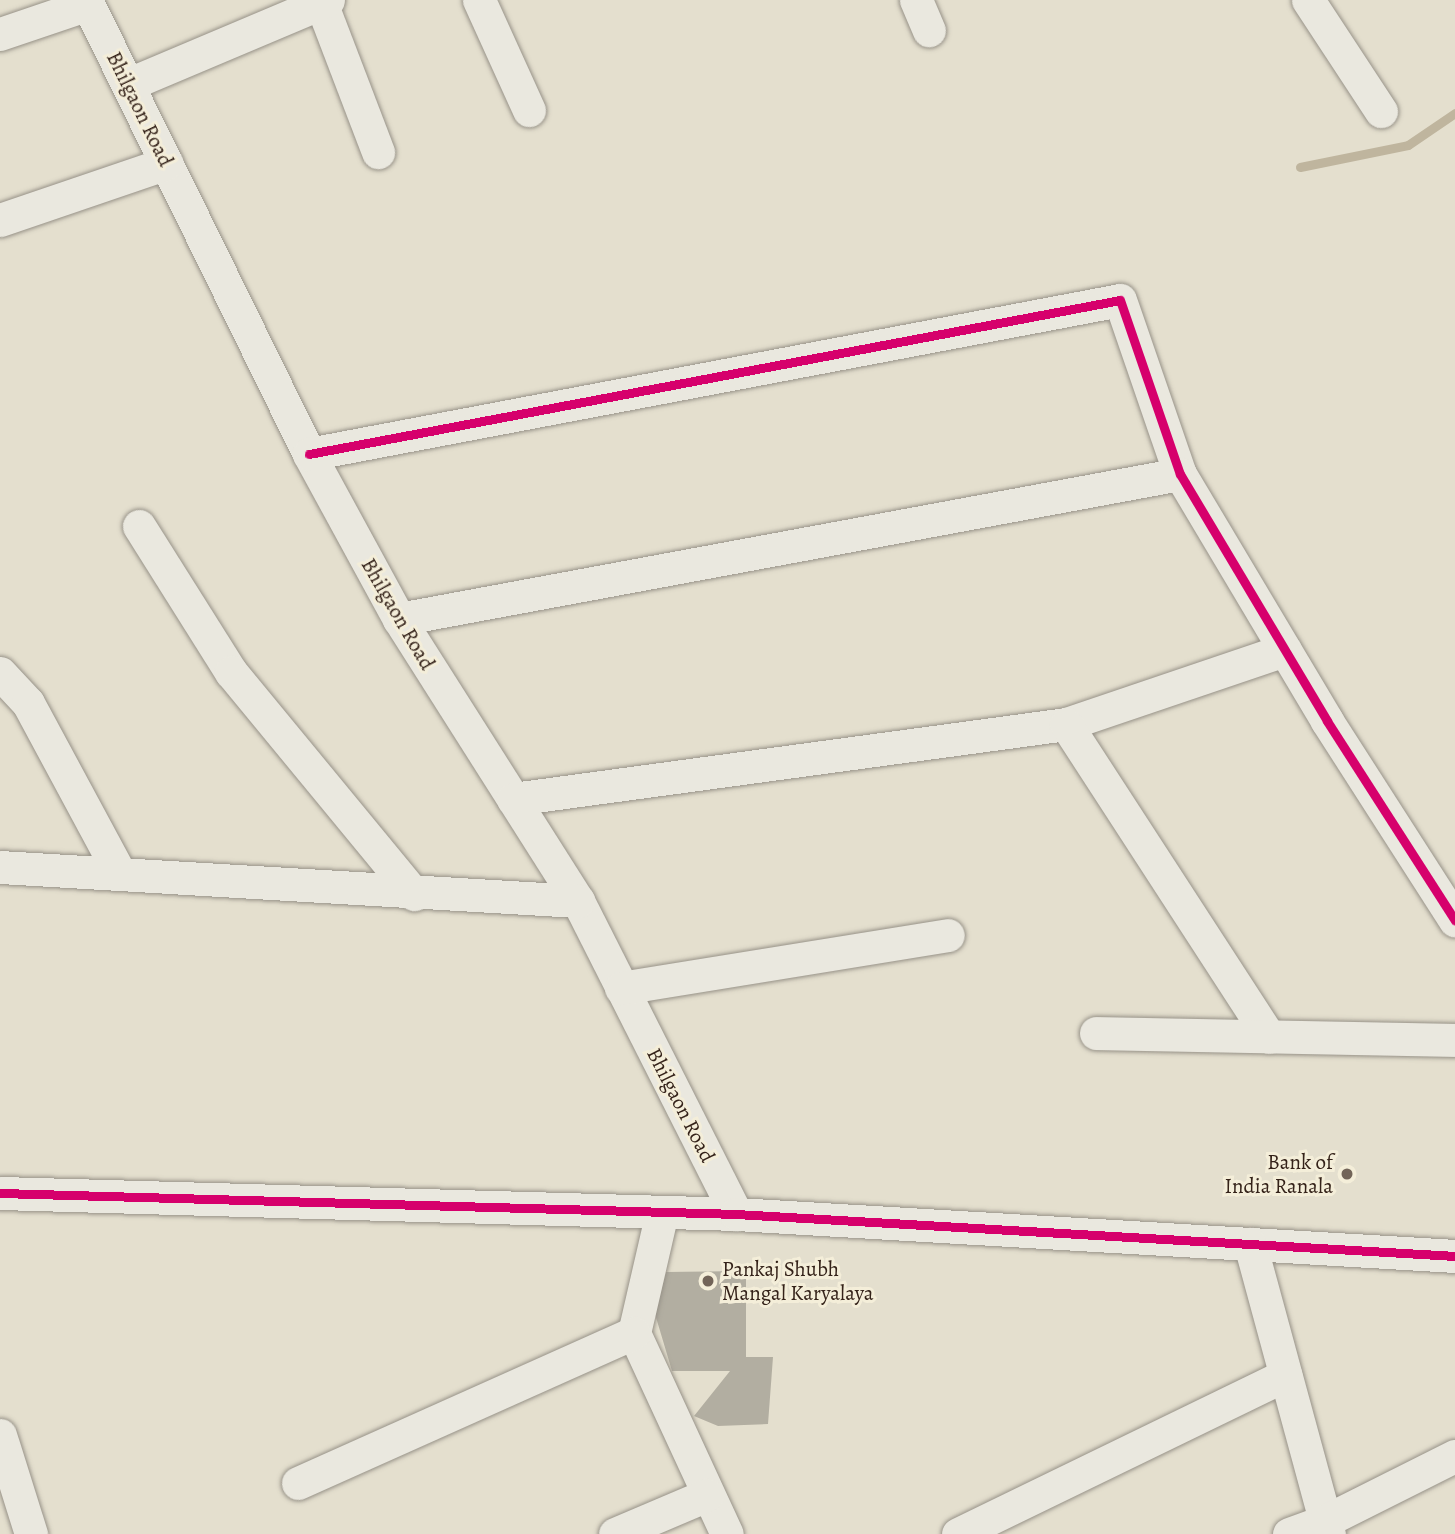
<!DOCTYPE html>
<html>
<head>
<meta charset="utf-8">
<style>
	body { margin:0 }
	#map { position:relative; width:1455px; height:1534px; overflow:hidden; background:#e4dfce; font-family:Alegreya,serif }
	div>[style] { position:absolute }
	.stream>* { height:9px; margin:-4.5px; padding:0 4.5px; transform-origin:4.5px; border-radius:4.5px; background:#bfb59e }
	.building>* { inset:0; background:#b2aea1 }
	.roads { filter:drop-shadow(0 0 2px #979288) drop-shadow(0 0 2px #979288) }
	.minor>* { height:33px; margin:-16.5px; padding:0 16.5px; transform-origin:16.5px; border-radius:16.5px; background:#eae8df }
	.cycleway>* { height:9px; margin:-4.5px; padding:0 4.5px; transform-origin:4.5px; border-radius:4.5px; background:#d6006c }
	.dots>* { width:19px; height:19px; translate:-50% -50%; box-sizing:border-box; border:4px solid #f4eed9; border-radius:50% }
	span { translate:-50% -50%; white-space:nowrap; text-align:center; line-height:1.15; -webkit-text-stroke:6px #f4eed9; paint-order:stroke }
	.street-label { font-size:21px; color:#342219 }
	.poi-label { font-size:21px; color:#342219 }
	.right { translate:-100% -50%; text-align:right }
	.left { translate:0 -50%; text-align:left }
</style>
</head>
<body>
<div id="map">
	<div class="stream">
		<i style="left:1300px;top:167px;width:110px;rotate:-11.5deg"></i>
		<i style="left:1408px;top:145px;width:57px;rotate:-34.2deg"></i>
	</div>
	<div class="building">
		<i style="clip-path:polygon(746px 1271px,746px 1357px,773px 1357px,768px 1424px,718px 1426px,694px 1416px,730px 1371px,672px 1371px,655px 1314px,666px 1272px)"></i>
	</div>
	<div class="roads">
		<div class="minor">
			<i style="left:86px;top:0;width:506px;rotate:63.84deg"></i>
			<i style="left:309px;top:454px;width:188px;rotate:61.4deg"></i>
			<i style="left:399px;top:619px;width:334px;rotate:57.6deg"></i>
			<i style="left:578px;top:901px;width:351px;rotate:63.2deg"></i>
			<i style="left:320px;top:0;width:163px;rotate:69.1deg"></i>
			<i style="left:479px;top:0;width:121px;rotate:65.6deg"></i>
			<i style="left:916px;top:0;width:33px;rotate:67deg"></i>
			<i style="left:1308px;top:0;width:133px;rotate:56.7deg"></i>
			<i style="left:0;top:34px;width:93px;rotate:-18.8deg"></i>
			<i style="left:129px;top:84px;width:216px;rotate:-22.9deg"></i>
			<i style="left:0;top:220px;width:176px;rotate:-18.8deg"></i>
			<i style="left:309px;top:454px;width:825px;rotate:-10.75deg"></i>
			<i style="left:1120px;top:300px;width:184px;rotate:71deg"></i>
			<i style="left:1180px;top:474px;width:287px;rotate:59.2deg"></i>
			<i style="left:1327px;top:721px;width:237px;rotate:57.3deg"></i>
			<i style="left:139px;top:526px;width:173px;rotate:57.8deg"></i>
			<i style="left:231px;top:672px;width:288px;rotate:50.5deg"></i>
			<i style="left:399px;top:619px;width:794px;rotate:-10.52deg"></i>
			<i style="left:0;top:673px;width:41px;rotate:47deg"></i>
			<i style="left:28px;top:703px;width:194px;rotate:61.7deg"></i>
			<i style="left:1066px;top:724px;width:231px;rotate:-18.7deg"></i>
			<i style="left:513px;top:799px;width:558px;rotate:-7.72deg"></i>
			<i style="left:1066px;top:724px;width:373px;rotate:57deg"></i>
			<i style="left:0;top:867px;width:579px;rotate:3.37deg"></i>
			<i style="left:621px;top:988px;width:331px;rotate:-9.2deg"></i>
			<i style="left:1096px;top:1033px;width:359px;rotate:1.1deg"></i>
			<i style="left:0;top:1193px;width:736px;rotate:1.63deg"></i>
			<i style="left:736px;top:1214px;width:720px;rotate:3.34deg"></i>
			<i style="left:662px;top:1212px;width:124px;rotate:103deg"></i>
			<i style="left:634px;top:1333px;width:221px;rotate:65.2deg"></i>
			<i style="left:1250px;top:1244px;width:301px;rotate:74.8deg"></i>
			<i style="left:0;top:1435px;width:104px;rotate:72.6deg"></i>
			<i style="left:298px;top:1483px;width:368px;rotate:-24.1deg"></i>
			<i style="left:615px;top:1534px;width:100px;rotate:-23deg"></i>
			<i style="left:958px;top:1534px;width:364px;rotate:-25.9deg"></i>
			<i style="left:1289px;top:1534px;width:38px;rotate:-20deg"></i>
			<i style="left:1325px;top:1521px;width:145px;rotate:-26.6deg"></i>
		</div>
	</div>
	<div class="cycleway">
		<i style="left:309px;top:454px;width:825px;rotate:-10.75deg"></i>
		<i style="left:1120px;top:300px;width:184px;rotate:71deg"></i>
		<i style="left:1180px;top:474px;width:287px;rotate:59.2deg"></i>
		<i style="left:1327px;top:721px;width:237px;rotate:57.3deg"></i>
		<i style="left:0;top:1193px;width:736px;rotate:1.63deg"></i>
		<i style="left:736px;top:1214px;width:720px;rotate:3.34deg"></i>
	</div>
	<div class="dots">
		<i style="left:1347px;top:1174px;background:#726458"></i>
		<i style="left:708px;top:1281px;background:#726458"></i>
	</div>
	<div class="street-label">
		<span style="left:140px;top:109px;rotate:64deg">Bhilgaon Road</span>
		<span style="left:398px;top:614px;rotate:60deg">Bhilgaon Road</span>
		<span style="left:681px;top:1105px;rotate:63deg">Bhilgaon Road</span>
	</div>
	<div class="poi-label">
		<span class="right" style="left:1333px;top:1174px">Bank of<br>India Ranala</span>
		<span class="left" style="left:722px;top:1281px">Pankaj Shubh<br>Mangal Karyalaya</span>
	</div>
</div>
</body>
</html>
